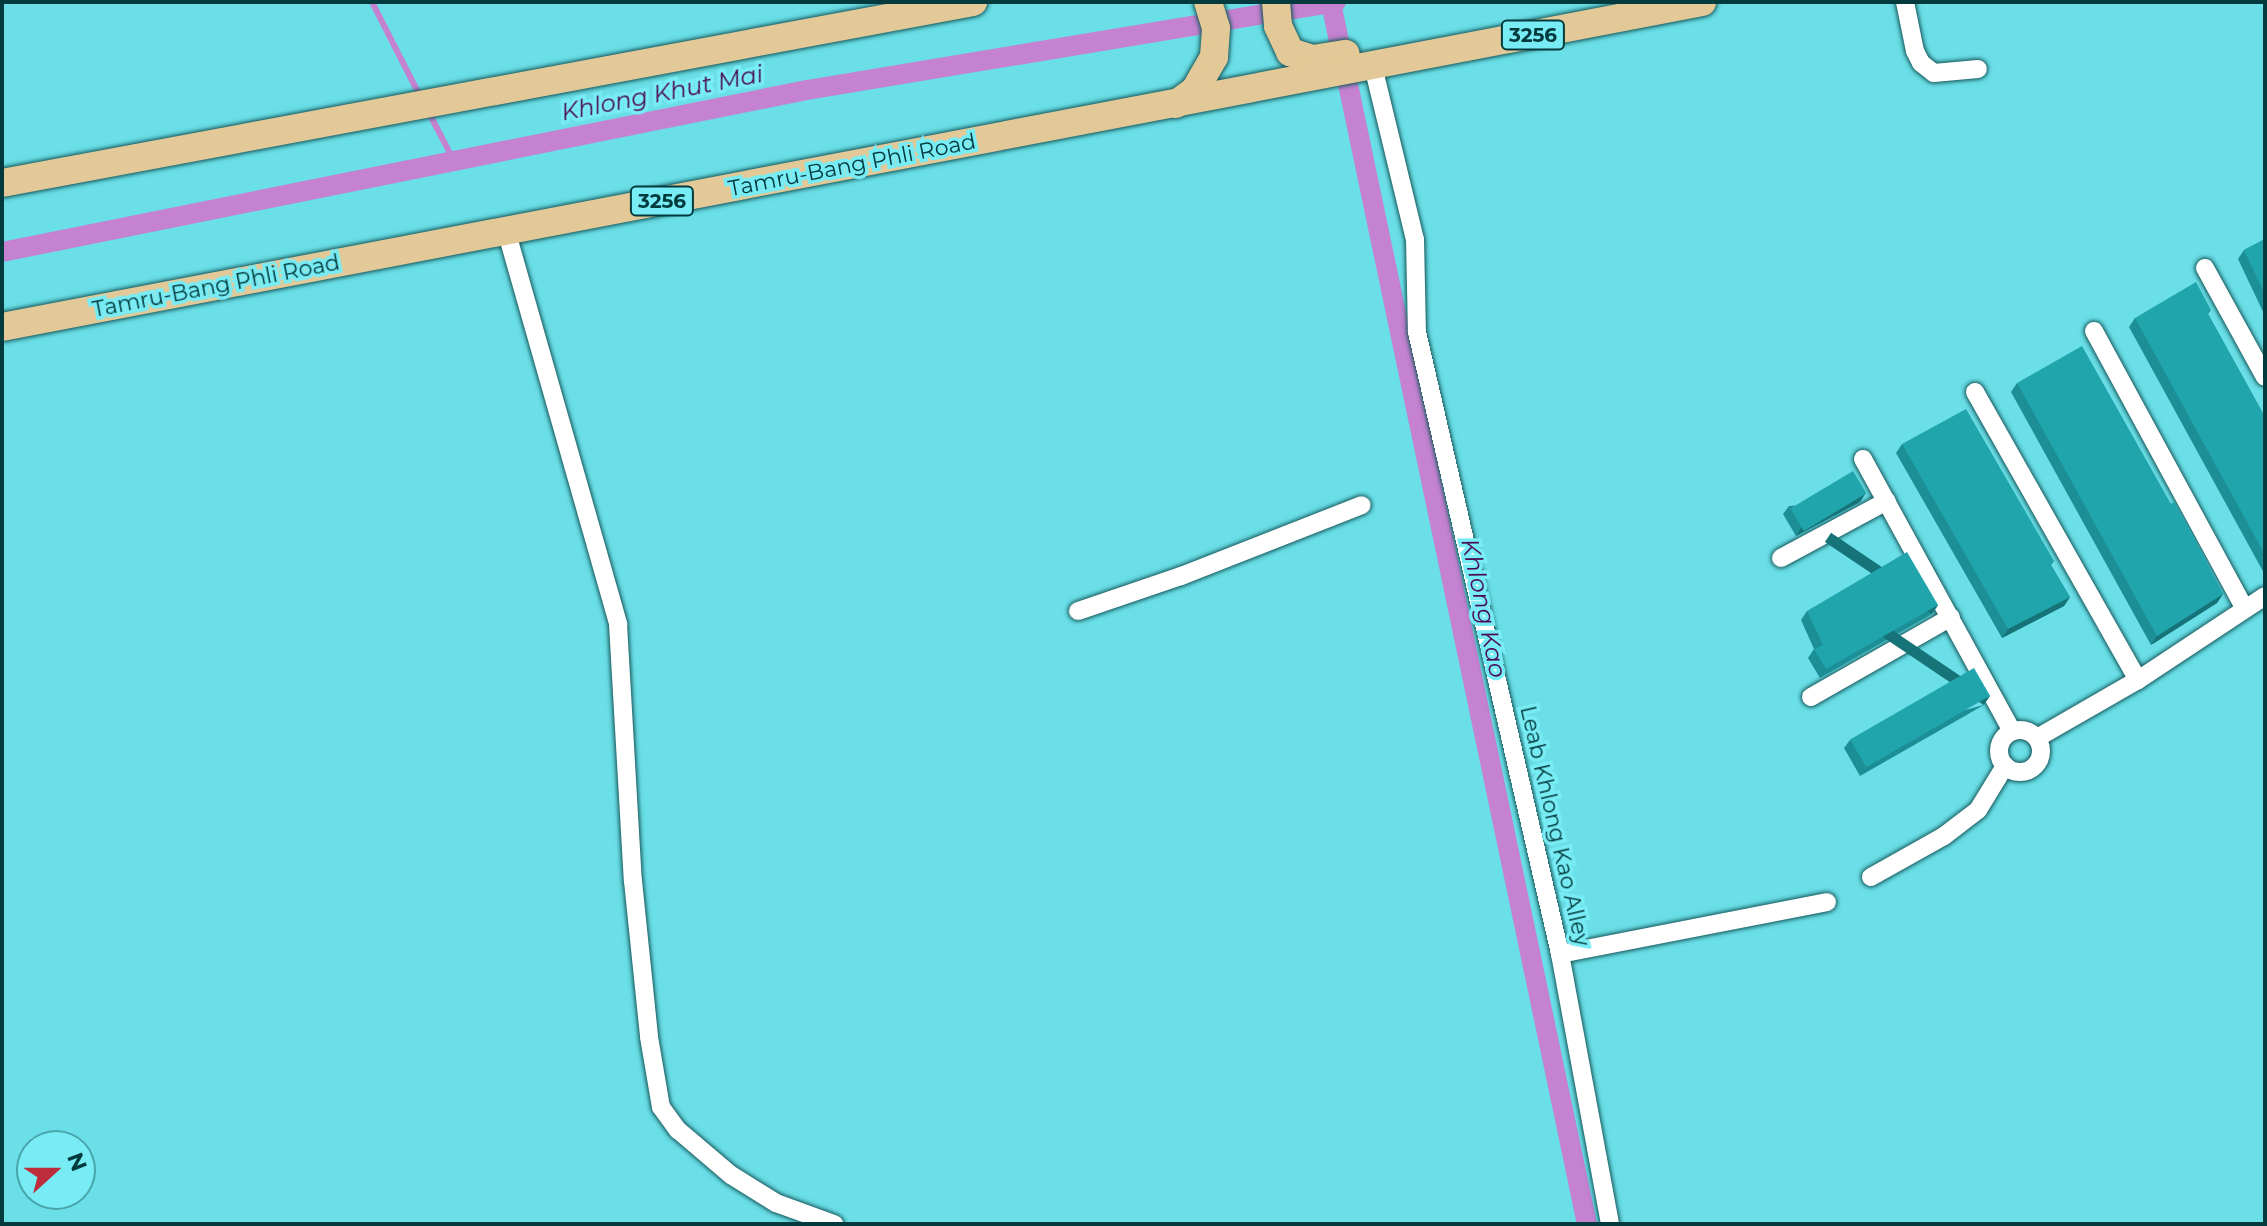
<!DOCTYPE html>
<html>
<head>
<meta charset="utf-8">
<style>
	body { margin:0 }
	#map { position:relative; width:2267px; height:1226px; overflow:hidden; background:#6adfe7; font-family:Montserrat,sans-serif }
	div>[style] { position:absolute }
	.stream>* { height:6px; margin:-3px; padding:0 3px; transform-origin:3px; border-radius:3px; background:#c482d1 }
	.canal>* { height:20px; margin:-10px; padding:0 10px; transform-origin:10px; border-radius:10px; background:#c482d1 }
	.roads { filter:drop-shadow(0 0 2px #16585c) drop-shadow(0 0 2px #16585c) }
	.street>* { height:18px; margin:-9px; padding:0 9px; transform-origin:9px; border-radius:9px; background:#fff }
	.street>.ring { margin:-9px; padding:0; box-sizing:content-box; background:none; border:18px solid #fff; border-radius:50% }
	.primary>* { height:28px; margin:-14px; padding:0 14px; transform-origin:14px; border-radius:14px; background:#e3c997 }
	.wall>* { inset:0; background:#1c8e95 }
	.shaded-wall>* { inset:0; background:#167479; transform-origin:0 0 }
	.building>* { inset:0; background:#20a5ad; transform-origin:0 0 }
	span { translate:-50% -50%; white-space:nowrap; text-align:center; line-height:1.15; -webkit-text-stroke:7px #78ecf4; paint-order:stroke }
	.shield-label span { padding:2px 6px; background:#78ecf4; border:2px solid; border-radius:6px; -webkit-text-stroke-width:0 }
	.shield-label { font-size:20px; color:#023a3e; font-weight:700 }
	.street-label { font-size:22px; color:#023a3e }
	.water-label { font-size:24px; color:#4b0c56; font-style:italic }
	.frame { position:absolute; inset:0; border:4px solid #023a3e; pointer-events:none }
	.north { position:absolute; left:16px; top:1130px; width:80px; height:80px; box-sizing:border-box; background:#78ecf4; border:2px solid #49a5ab; border-radius:50%; rotate:69deg; font-size:22px; font-weight:700; line-height:32px; text-align:center; color:#023a3e }
	.north::after { content:''; display:block; margin:auto; width:28px; height:36px; background:#bd2c3a; clip-path:polygon(50% 0,100% 100%,50% 72%,0 100%) }
</style>
</head>
<body>
<div id="map">
	<div class="stream">
		<i style="left:372px;top:2px;width:108px;rotate:63deg"></i>
		<i style="left:428px;top:111px;width:56px;rotate:62.5deg"></i>
	</div>
	<div class="canal">
		<i style="left:1331px;top:3px;width:1248px;rotate:78.16deg"></i>
		<i style="left:2px;top:252px;width:821px;rotate:-11.38deg"></i>
		<i style="left:807px;top:90px;width:536px;rotate:-9.44deg"></i>
	</div>
	<div class="roads">
		<div class="street">
			<i style="left:1905px;top:2px;width:50px;rotate:78.5deg"></i>
			<i style="left:1915px;top:51px;width:13px;rotate:63deg"></i>
			<i style="left:1921px;top:63px;width:16px;rotate:38deg"></i>
			<i style="left:1934px;top:73px;width:44px;rotate:-5.2deg"></i>
			<i style="left:1373px;top:66px;width:178px;rotate:76.4deg"></i>
			<i style="left:1415px;top:239px;width:93px;rotate:88.8deg"></i>
			<i style="left:1417px;top:332px;width:638px;rotate:77.05deg"></i>
			<i style="left:1560px;top:954px;width:275px;rotate:79.5deg"></i>
			<i style="left:506px;top:230px;width:410px;rotate:74.1deg"></i>
			<i style="left:618px;top:624px;width:257px;rotate:86.7deg"></i>
			<i style="left:633px;top:881px;width:157px;rotate:84.1deg"></i>
			<i style="left:649px;top:1037px;width:71px;rotate:80.3deg"></i>
			<i style="left:661px;top:1107px;width:29px;rotate:54deg"></i>
			<i style="left:678px;top:1130px;width:70px;rotate:40.3deg"></i>
			<i style="left:731px;top:1175px;width:53px;rotate:31.9deg"></i>
			<i style="left:776px;top:1203px;width:62px;rotate:19.9deg"></i>
			<i style="left:2205px;top:268px;width:124px;rotate:61.2deg"></i>
			<i style="left:2094px;top:331px;width:316px;rotate:61.5deg"></i>
			<i style="left:1975px;top:392px;width:331px;rotate:60.5deg"></i>
			<i style="left:1863px;top:459px;width:310px;rotate:61.3deg"></i>
			<i style="left:1781px;top:558px;width:120px;rotate:-28.3deg"></i>
			<i style="left:1078px;top:611px;width:109px;rotate:-18.8deg"></i>
			<i style="left:1181px;top:576px;width:194px;rotate:-21.4deg"></i>
			<i style="left:1811px;top:697px;width:161px;rotate:-29.7deg"></i>
			<i class="ring" style="left:1999px;top:730px;width:24px;height:24px"></i>
			<i style="left:2037px;top:738px;width:116px;rotate:-29.9deg"></i>
			<i style="left:2138px;top:680px;width:152px;rotate:-33.5deg"></i>
			<i style="left:1871px;top:877px;width:84px;rotate:-29.3deg"></i>
			<i style="left:1944px;top:836px;width:43px;rotate:-37.4deg"></i>
			<i style="left:1978px;top:810px;width:52px;rotate:-58.5deg"></i>
			<i style="left:1560px;top:954px;width:272px;rotate:-11deg"></i>
		</div>
		<div class="primary">
			<i style="left:1276px;top:2px;width:24px;rotate:85deg"></i>
			<i style="left:1278px;top:26px;width:29px;rotate:65deg"></i>
			<i style="left:1290px;top:52px;width:24px;rotate:17deg"></i>
			<i style="left:1313px;top:59px;width:33px;rotate:-9deg"></i>
			<i style="left:1176px;top:104px;width:24px;rotate:-36deg"></i>
			<i style="left:1195px;top:90px;width:38px;rotate:-60deg"></i>
			<i style="left:1214px;top:57px;width:29px;rotate:-86deg"></i>
			<i style="left:1216px;top:28px;width:27px;rotate:-107deg"></i>
			<i style="left:2px;top:183px;width:988px;rotate:-10.56deg"></i>
			<i style="left:2px;top:327px;width:1731px;rotate:-10.82deg"></i>
		</div>
	</div>
	<div class="wall">
		<i style="clip-path:polygon(2265px 239px,2265px 316px,2238px 259px,2244px 250px)"></i>
		<i style="clip-path:polygon(2211px 310px,2208px 314px,2265px 417px,2265px 575px,2129px 327px,2135px 318px)"></i>
		<i style="clip-path:polygon(2017px 383px,2171px 504px,2223px 594px,2217px 603px,2151px 645px,2011px 392px)"></i>
		<i style="clip-path:polygon(1902px 444px,2054px 561px,2051px 565px,2070px 597px,2064px 606px,2002px 638px,1896px 453px)"></i>
		<i style="clip-path:polygon(1860px 502px,1796px 536px,1783px 514px,1789px 506px)"></i>
		<i style="clip-path:polygon(1938px 605px,1932px 614px,1820px 678px,1808px 658px,1814px 649px,1801px 620px,1807px 611px)"></i>
		<i style="clip-path:polygon(1984px 705px,1860px 776px,1844px 748px,1850px 740px)"></i>
	</div>
	<div class="shaded-wall">
		<i style="clip-path:polygon(1866px 493px,1860px 502px,1796px 536px,1802px 527px)"></i>
		<i style="clip-path:polygon(2223px 594px,2217px 603px,2151px 645px,2157px 636px)"></i>
		<i style="clip-path:polygon(2070px 597px,2064px 606px,2002px 638px,2008px 629px)"></i>
		<i style="left:1938px;top:605px;width:11px;height:129px;rotate:124deg"></i>
		<i style="left:1990px;top:696px;width:11px;height:143px;rotate:124deg"></i>
	</div>
	<div class="building">
		<i style="clip-path:polygon(2265px 239px,2265px 295px,2244px 250px)"></i>
		<i style="clip-path:polygon(2196px 282px,2211px 310px,2207px 312px,2265px 417px,2265px 555px,2135px 318px)"></i>
		<i style="clip-path:polygon(2082px 346px,2171px 504px,2174px 502px,2190px 530px,2223px 594px,2157px 636px,2017px 383px)"></i>
		<i style="clip-path:polygon(1966px 409px,2054px 561px,2050px 564px,2070px 597px,2008px 629px,1902px 444px)"></i>
		<i style="left:1853px;top:471px;width:26px;height:73px;rotate:59deg"></i>
		<i style="clip-path:polygon(1907px 552px,1938px 605px,1826px 669px,1814px 649px,1823px 645px,1807px 611px)"></i>
		<i style="left:1974px;top:668px;width:32px;height:143px;rotate:60deg"></i>
	</div>
	<div class="shield-label">
		<span style="left:1533px;top:35px">3256</span>
		<span style="left:662px;top:201px">3256</span>
	</div>
	<div class="street-label">
		<span style="left:852px;top:165px;rotate:-11deg">Tamru-Bang Phli Road</span>
		<span style="left:216px;top:286px;rotate:-11deg">Tamru-Bang Phli Road</span>
		<span style="left:1555px;top:826px;rotate:77deg">Leab Khlong Kao Alley</span>
	</div>
	<div class="water-label">
		<span style="left:662px;top:93px;rotate:-11deg">Khlong Khut Mai</span>
		<span style="left:1484px;top:608px;rotate:78deg">Khlong Kao</span>
	</div>
	<div class="frame"></div>
	<div class="north">N</div>
</div>
</body>
</html>
